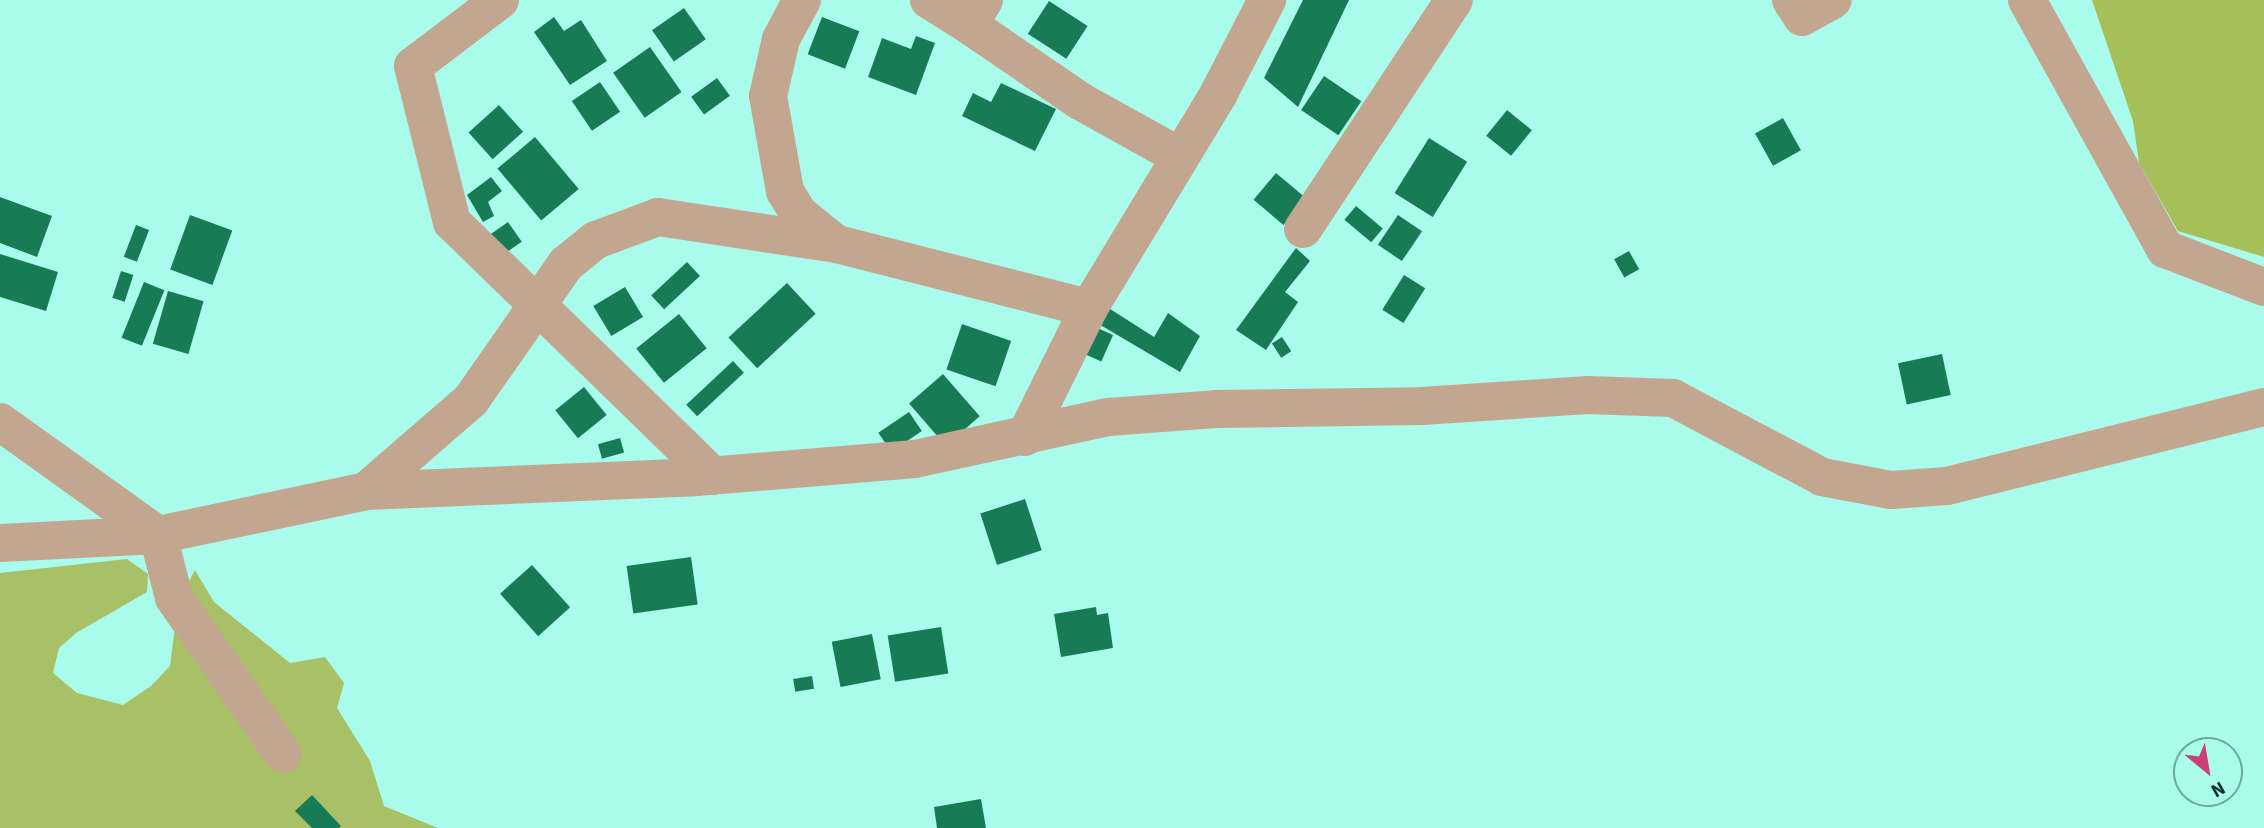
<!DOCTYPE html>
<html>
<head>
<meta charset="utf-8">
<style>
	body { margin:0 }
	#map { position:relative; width:2264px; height:828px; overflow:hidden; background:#a9fbec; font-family:"Source Sans 3",sans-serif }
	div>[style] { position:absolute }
	.green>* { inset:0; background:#a8c167 }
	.forest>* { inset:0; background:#a5c058 }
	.building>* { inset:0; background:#177c56; transform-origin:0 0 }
	.minor>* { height:38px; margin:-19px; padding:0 19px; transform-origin:19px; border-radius:19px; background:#c3a68f }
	span { translate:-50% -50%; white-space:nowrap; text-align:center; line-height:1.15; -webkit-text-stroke:7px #a9fbec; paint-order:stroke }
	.north { position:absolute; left:2173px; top:737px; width:70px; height:70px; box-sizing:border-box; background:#a9fbec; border:2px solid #69a99e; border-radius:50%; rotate:150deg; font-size:19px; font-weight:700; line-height:28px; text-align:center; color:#0a2e29 }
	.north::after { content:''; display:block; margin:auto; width:24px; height:32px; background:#cc4074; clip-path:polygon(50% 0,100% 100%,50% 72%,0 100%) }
</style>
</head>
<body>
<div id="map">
	<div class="green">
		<i style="clip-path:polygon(127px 559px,148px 574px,147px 592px,76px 633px,59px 648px,53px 673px,77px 693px,123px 705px,151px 686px,170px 666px,178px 603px,195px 570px,214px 602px,290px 663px,325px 657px,344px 683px,337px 708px,370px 761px,384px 806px,438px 828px,0 828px,0 573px)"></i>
	</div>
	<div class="forest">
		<i style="clip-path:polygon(2092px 0,2264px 0,2264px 257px,2178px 231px,2139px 163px,2133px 121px)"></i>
	</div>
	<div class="building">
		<i style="clip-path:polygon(1303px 0,1349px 0,1298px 107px,1264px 78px)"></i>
		<i style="left:1049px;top:1px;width:46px;height:39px;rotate:33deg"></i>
		<i style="left:684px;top:8px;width:38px;height:39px;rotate:55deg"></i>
		<i style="clip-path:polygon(554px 17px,564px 31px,581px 20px,607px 61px,570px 85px,534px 32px)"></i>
		<i style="left:822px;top:17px;width:40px;height:40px;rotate:21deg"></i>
		<i style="clip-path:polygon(916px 36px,935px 43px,916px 95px,868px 77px,882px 38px,911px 49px)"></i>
		<i style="left:650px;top:47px;width:55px;height:45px;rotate:55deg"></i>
		<i style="left:1324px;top:76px;width:45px;height:41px;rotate:34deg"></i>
		<i style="left:717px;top:78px;width:22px;height:32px;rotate:54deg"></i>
		<i style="left:600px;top:82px;width:36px;height:34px;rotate:56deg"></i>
		<i style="clip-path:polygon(1001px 83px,1056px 109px,1035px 151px,962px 116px,973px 93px,991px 102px)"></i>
		<i style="left:499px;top:105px;width:36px;height:41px;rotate:48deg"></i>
		<i style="left:1507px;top:110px;width:32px;height:33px;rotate:39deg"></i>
		<i style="left:1783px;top:118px;width:37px;height:32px;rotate:61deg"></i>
		<i style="left:535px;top:137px;width:68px;height:49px;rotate:50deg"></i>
		<i style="left:1429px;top:138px;width:45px;height:65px;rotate:32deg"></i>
		<i style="left:1276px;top:173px;width:39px;height:35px;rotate:40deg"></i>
		<i style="clip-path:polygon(491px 177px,502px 191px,488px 202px,494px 216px,483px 222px,467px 195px)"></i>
		<i style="clip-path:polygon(0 197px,52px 216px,37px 257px,0 243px)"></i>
		<i style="left:1356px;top:206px;width:35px;height:18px;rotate:40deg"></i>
		<i style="left:190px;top:215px;width:45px;height:58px;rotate:20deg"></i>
		<i style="left:1398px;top:215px;width:29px;height:36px;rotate:34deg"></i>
		<i style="left:508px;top:222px;width:24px;height:27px;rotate:55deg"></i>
		<i style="left:136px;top:225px;width:14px;height:34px;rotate:21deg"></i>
		<i style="clip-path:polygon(1296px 248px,1310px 261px,1285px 292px,1298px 302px,1266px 350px,1236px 330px)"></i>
		<i style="left:1629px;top:251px;width:21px;height:17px;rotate:61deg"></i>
		<i style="clip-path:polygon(0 254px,58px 272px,46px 311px,0 297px)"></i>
		<i style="left:687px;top:262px;width:19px;height:49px;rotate:47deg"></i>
		<i style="left:121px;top:271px;width:13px;height:28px;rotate:18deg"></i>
		<i style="left:1404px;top:275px;width:25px;height:41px;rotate:32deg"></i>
		<i style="left:144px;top:282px;width:22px;height:60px;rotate:22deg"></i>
		<i style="left:787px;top:283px;width:42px;height:80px;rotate:47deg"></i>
		<i style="left:625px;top:287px;width:35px;height:37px;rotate:59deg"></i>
		<i style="left:168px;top:291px;width:37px;height:55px;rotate:16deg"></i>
		<i style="clip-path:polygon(1107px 307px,1154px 337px,1168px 313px,1200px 336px,1180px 372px,1097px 323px)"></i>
		<i style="left:679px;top:314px;width:44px;height:55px;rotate:51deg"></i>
		<i style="left:962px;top:324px;width:52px;height:48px;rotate:19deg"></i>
		<i style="left:1093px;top:326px;width:22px;height:29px;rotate:24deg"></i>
		<i style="left:1282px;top:337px;width:17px;height:12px;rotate:57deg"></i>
		<i style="left:1942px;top:354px;width:42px;height:45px;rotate:78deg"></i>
		<i style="left:733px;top:361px;width:16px;height:64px;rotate:47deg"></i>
		<i style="left:943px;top:374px;width:56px;height:45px;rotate:49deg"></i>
		<i style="left:584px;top:387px;width:36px;height:37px;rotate:51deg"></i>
		<i style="left:909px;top:412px;width:23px;height:37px;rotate:56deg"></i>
		<i style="left:620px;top:438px;width:15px;height:23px;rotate:74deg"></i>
		<i style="left:1025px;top:499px;width:54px;height:47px;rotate:72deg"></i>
		<i style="left:691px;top:557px;width:48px;height:65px;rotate:82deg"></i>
		<i style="left:532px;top:565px;width:57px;height:43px;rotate:48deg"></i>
		<i style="clip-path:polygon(1096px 607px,1097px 615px,1108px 613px,1113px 648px,1061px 657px,1054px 614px)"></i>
		<i style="left:941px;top:627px;width:47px;height:54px;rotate:81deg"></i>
		<i style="left:872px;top:634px;width:46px;height:41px;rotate:79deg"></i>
		<i style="left:812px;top:676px;width:13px;height:19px;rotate:81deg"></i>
		<i style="clip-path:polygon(312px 795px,341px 826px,339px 828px,312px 828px,295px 811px)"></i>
		<i style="clip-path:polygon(981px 799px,986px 828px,937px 828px,934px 807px)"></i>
	</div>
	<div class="minor">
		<i style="left:500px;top:0;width:109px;rotate:142.8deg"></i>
		<i style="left:413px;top:66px;width:161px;rotate:76deg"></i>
		<i style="left:452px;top:222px;width:364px;rotate:44.2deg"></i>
		<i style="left:802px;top:0;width:44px;rotate:118.3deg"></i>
		<i style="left:781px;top:39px;width:58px;rotate:102.8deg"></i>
		<i style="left:768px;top:96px;width:97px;rotate:79.9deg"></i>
		<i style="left:785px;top:191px;width:26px;rotate:59deg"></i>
		<i style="left:798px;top:213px;width:48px;rotate:39deg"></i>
		<i style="left:929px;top:0;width:47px;rotate:32deg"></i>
		<i style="left:984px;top:0;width:29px;rotate:121deg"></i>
		<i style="left:969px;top:25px;width:135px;rotate:34.4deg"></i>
		<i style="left:1080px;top:101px;width:113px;rotate:29.1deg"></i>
		<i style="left:1791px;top:0;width:20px;rotate:57deg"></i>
		<i style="left:1802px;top:17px;width:35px;rotate:-29deg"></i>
		<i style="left:2027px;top:0;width:285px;rotate:61deg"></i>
		<i style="left:2165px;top:249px;width:106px;rotate:21deg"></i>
		<i style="left:1303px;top:229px;width:274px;rotate:-56.6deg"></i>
		<i style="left:0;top:422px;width:194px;rotate:35.6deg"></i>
		<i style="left:158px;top:535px;width:65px;rotate:75.7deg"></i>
		<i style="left:174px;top:598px;width:190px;rotate:55.1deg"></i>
		<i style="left:1025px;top:437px;width:144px;rotate:-63.6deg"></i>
		<i style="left:1089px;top:308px;width:251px;rotate:-58.8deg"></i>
		<i style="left:1219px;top:93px;width:105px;rotate:-62.7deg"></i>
		<i style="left:366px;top:491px;width:139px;rotate:-40.9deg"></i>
		<i style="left:471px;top:400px;width:166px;rotate:-55.1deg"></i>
		<i style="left:566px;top:264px;width:38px;rotate:-39deg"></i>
		<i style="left:596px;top:240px;width:66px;rotate:-20.4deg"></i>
		<i style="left:658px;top:217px;width:181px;rotate:8.6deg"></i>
		<i style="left:837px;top:244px;width:260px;rotate:14.3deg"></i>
		<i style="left:0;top:543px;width:158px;rotate:-2.9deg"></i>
		<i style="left:158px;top:535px;width:213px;rotate:-11.9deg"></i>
		<i style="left:366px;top:491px;width:330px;rotate:-2.4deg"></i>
		<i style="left:696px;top:477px;width:220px;rotate:-4.7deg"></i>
		<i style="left:915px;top:459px;width:198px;rotate:-12.3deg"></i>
		<i style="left:1108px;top:417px;width:108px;rotate:-4.2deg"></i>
		<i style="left:1216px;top:409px;width:206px;rotate:-0.8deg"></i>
		<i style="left:1422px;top:406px;width:166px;rotate:-3.8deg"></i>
		<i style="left:1588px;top:395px;width:85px;rotate:2deg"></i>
		<i style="left:1673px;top:398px;width:169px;rotate:27.9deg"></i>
		<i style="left:1822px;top:477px;width:70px;rotate:10.7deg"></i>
		<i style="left:1891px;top:490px;width:56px;rotate:-4.1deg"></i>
		<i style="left:1947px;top:486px;width:327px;rotate:-14deg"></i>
	</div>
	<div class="north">N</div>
</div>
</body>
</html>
